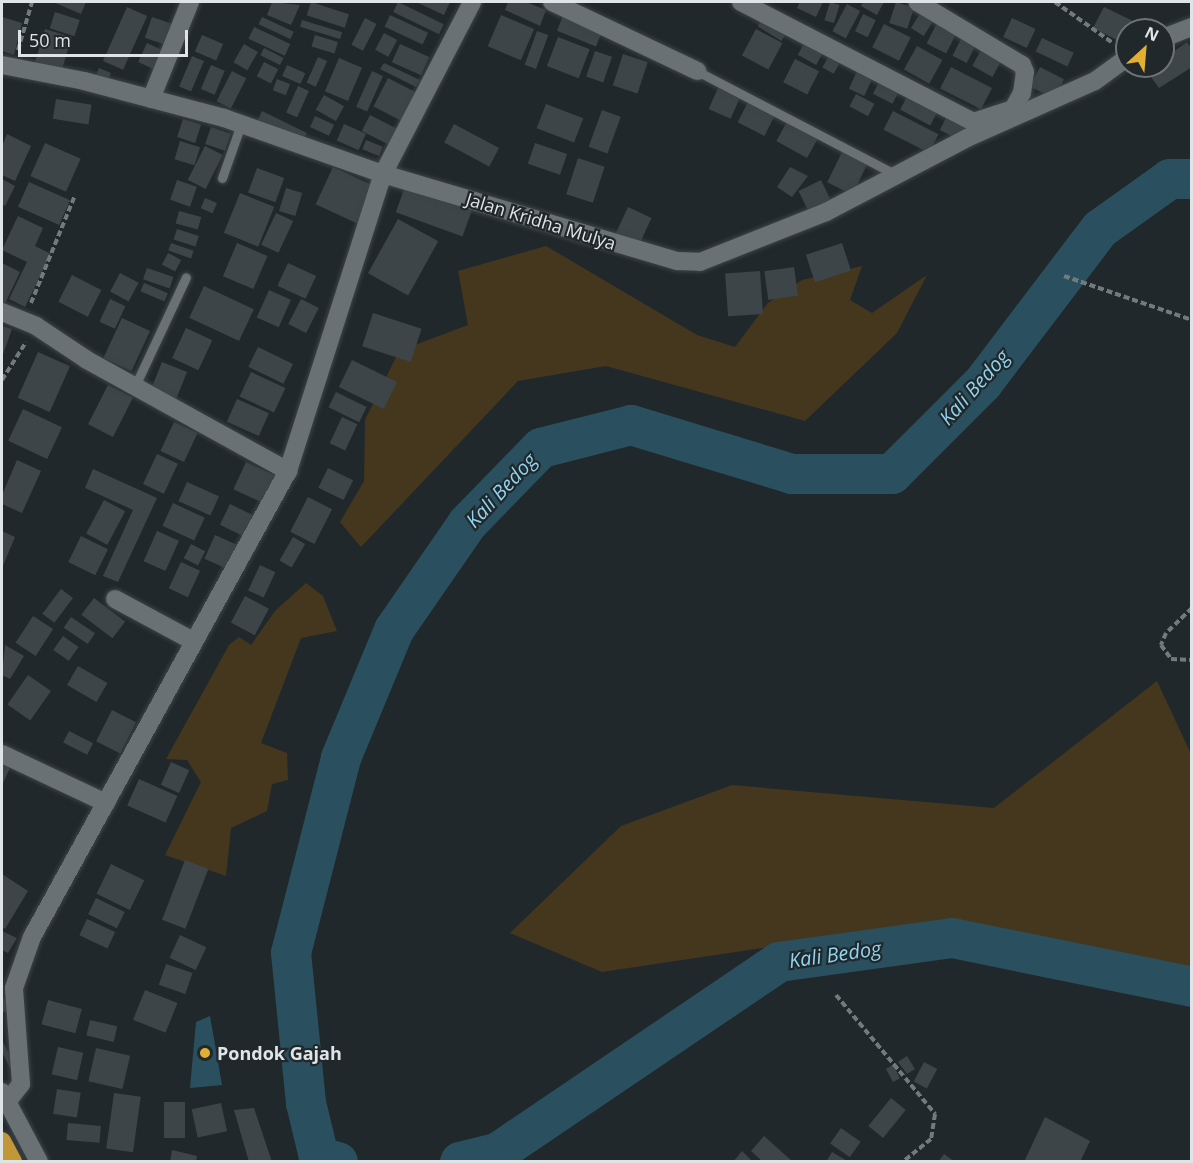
<!DOCTYPE html>
<html>
<head>
<meta charset="utf-8">
<style>
	body { margin:0 }
	#map { position:relative; width:1193px; height:1163px; overflow:hidden; background:#21282b; font-family:"Open Sans",sans-serif }
	div>[style] { position:absolute }
	.green>* { inset:0; background:#44371e }
	.water>* { inset:0; background:#2a505f }
	.river>* { height:40px; margin:-20px; padding:0 20px; transform-origin:20px; border-radius:20px; background:#2a505f }
	.building>* { inset:0; background:#3d4548; transform-origin:0 0 }
	.path>* { height:4px; margin-top:-2px; transform-origin:0; background:repeating-linear-gradient(90deg,#737a7c 0 6px,transparent 0 9px) }
	.roads { filter:drop-shadow(0 0 2px #3d4446) drop-shadow(0 0 2px #3d4446) }
	.lane>* { height:9px; margin:-4.5px; padding:0 4.5px; transform-origin:4.5px; border-radius:4.5px; background:#697174 }
	.street>* { height:18px; margin:-9px; padding:0 9px; transform-origin:9px; border-radius:9px; background:#697174 }
	.secondary>* { height:18px; margin:-9px; padding:0 9px; transform-origin:9px; border-radius:9px; background:#697174 }
	.highway>* { height:18px; margin:-9px; padding:0 9px; transform-origin:9px; border-radius:9px; background:#c19738 }
	.dots>* { width:16px; height:16px; translate:-50% -50%; box-sizing:border-box; border:3px solid #21282b; border-radius:50% }
	span { translate:-50% -50%; white-space:nowrap; text-align:center; line-height:1.15; -webkit-text-stroke:4.5px #21282b; paint-order:stroke }
	.street-label { font-size:18px; color:#dfe4e6 }
	.poi-label { font-size:18px; color:#dfe4e6; font-weight:700 }
	.left { translate:0 -50%; text-align:left }
	.water-label { font-size:20px; color:#8fd4f1; font-style:italic }
	.frame { position:absolute; inset:0; border:3px solid #dfe4e6; pointer-events:none }
	.north { position:absolute; left:1115px; top:18px; width:60px; height:60px; box-sizing:border-box; background:#21282b; border:2px solid #6d7376; border-radius:50%; rotate:26deg; font-size:16px; font-weight:700; line-height:24px; text-align:center; color:#dfe4e6 }
	.north::after { content:''; display:block; margin:auto; width:21px; height:27px; background:#e2ae34; clip-path:polygon(50% 0,100% 100%,50% 72%,0 100%) }
	.scale { position:absolute; left:18px; top:30px; width:170px; height:27px; box-sizing:border-box; border:3px solid #dfe4e6; border-top:0; padding-left:8px; font-size:18px; line-height:21px; white-space:nowrap; color:#dfe4e6; -webkit-text-stroke:4px #21282b; paint-order:stroke }
</style>
</head>
<body>
<div id="map">
	<div class="green">
		<i style="clip-path:polygon(546px 246px,697px 335px,735px 347px,768px 303px,802px 280px,862px 266px,850px 300px,872px 313px,927px 275px,897px 333px,805px 421px,606px 366px,518px 381px,361px 547px,340px 522px,364px 481px,365px 420px,399px 351px,468px 325px,458px 271px)"></i>
		<i style="clip-path:polygon(306px 583px,323px 596px,337px 631px,301px 638px,261px 743px,287px 753px,288px 780px,272px 784px,267px 811px,231px 828px,226px 876px,165px 855px,201px 782px,187px 760px,166px 759px,229px 645px,239px 637px,251px 645px,275px 611px)"></i>
		<i style="clip-path:polygon(1157px 681px,1191px 754px,1191px 967px,950px 920px,602px 972px,510px 933px,621px 826px,732px 785px,994px 808px)"></i>
	</div>
	<div class="water">
		<i style="clip-path:polygon(210px 1016px,222px 1085px,190px 1088px,196px 1022px)"></i>
	</div>
	<div class="river">
		<i style="left:338px;top:1162px;width:20px;rotate:-165deg"></i>
		<i style="left:319px;top:1157px;width:56px;rotate:-103.5deg"></i>
		<i style="left:306px;top:1103px;width:151px;rotate:-95.7deg"></i>
		<i style="left:291px;top:953px;width:201px;rotate:-75.6deg"></i>
		<i style="left:341px;top:758px;width:139px;rotate:-67.5deg"></i>
		<i style="left:394px;top:630px;width:129px;rotate:-55.4deg"></i>
		<i style="left:467px;top:524px;width:106px;rotate:-45.8deg"></i>
		<i style="left:541px;top:448px;width:93px;rotate:-14.3deg"></i>
		<i style="left:631px;top:425px;width:168px;rotate:16.9deg"></i>
		<i style="left:792px;top:474px;width:100px"></i>
		<i style="left:892px;top:474px;width:129px;rotate:-45deg"></i>
		<i style="left:983px;top:383px;width:193px;rotate:-52.8deg"></i>
		<i style="left:1100px;top:229px;width:86px;rotate:-35.5deg"></i>
		<i style="left:1170px;top:179px;width:22px"></i>
		<i style="left:460px;top:1162px;width:38px;rotate:-14deg"></i>
		<i style="left:497px;top:1153px;width:341px;rotate:-34.1deg"></i>
		<i style="left:779px;top:962px;width:175px;rotate:-7.9deg"></i>
		<i style="left:952px;top:938px;width:245px;rotate:11.5deg"></i>
	</div>
	<div class="building">
		<i style="clip-path:polygon(53px 2px,86px 2px,81px 14px)"></i>
		<i style="clip-path:polygon(272px 2px,300px 5px,291px 25px,267px 15px)"></i>
		<i style="left:311px;top:2px;width:40px;height:14px;rotate:18deg"></i>
		<i style="left:398px;top:2px;width:51px;height:11px;rotate:26deg"></i>
		<i style="clip-path:polygon(416px 2px,450px 2px,444px 15px)"></i>
		<i style="clip-path:polygon(508px 2px,526px 2px,546px 10px,540px 26px,505px 10px)"></i>
		<i style="clip-path:polygon(800px 2px,823px 2px,816px 17px,797px 8px)"></i>
		<i style="left:830px;top:2px;width:10px;height:19px;rotate:17deg"></i>
		<i style="clip-path:polygon(863px 2px,884px 2px,877px 15px,861px 6px)"></i>
		<i style="left:896px;top:2px;width:19px;height:22px;rotate:18deg"></i>
		<i style="left:847px;top:4px;width:15px;height:31px;rotate:28deg"></i>
		<i style="left:127px;top:7px;width:22px;height:59px;rotate:24deg"></i>
		<i style="clip-path:polygon(1104px 7px,1135px 22px,1132px 30px,1127px 30px,1125px 44px,1093px 28px)"></i>
		<i style="left:55px;top:12px;width:26px;height:17px;rotate:18deg"></i>
		<i style="left:921px;top:12px;width:15px;height:19px;rotate:32deg"></i>
		<i style="left:863px;top:14px;width:14px;height:19px;rotate:25deg"></i>
		<i style="left:390px;top:15px;width:42px;height:13px;rotate:25deg"></i>
		<i style="left:501px;top:15px;width:36px;height:34px;rotate:23deg"></i>
		<i style="left:563px;top:16px;width:42px;height:16px;rotate:22deg"></i>
		<i style="left:764px;top:16px;width:28px;height:12px;rotate:32deg"></i>
		<i style="clip-path:polygon(2px 17px,22px 23px,14px 55px,2px 51px)"></i>
		<i style="left:152px;top:17px;width:24px;height:22px;rotate:19deg"></i>
		<i style="left:262px;top:17px;width:35px;height:8px;rotate:25deg"></i>
		<i style="left:365px;top:18px;width:13px;height:30px;rotate:27deg"></i>
		<i style="left:1012px;top:18px;width:26px;height:21px;rotate:25deg"></i>
		<i style="left:302px;top:20px;width:42px;height:7px;rotate:17deg"></i>
		<i style="left:937px;top:23px;width:22px;height:23px;rotate:27deg"></i>
		<i style="left:884px;top:24px;width:30px;height:26px;rotate:27deg"></i>
		<i style="left:254px;top:27px;width:40px;height:13px;rotate:25deg"></i>
		<i style="left:45px;top:29px;width:28px;height:37px;rotate:17deg"></i>
		<i style="left:756px;top:29px;width:30px;height:30px;rotate:28deg"></i>
		<i style="left:537px;top:31px;width:12px;height:36px;rotate:20deg"></i>
		<i style="left:384px;top:33px;width:15px;height:19px;rotate:28deg"></i>
		<i style="left:202px;top:35px;width:23px;height:18px;rotate:23deg"></i>
		<i style="left:315px;top:35px;width:24px;height:12px;rotate:17deg"></i>
		<i style="left:558px;top:37px;width:34px;height:31px;rotate:21deg"></i>
		<i style="left:962px;top:37px;width:16px;height:21px;rotate:27deg"></i>
		<i style="left:1042px;top:38px;width:35px;height:15px;rotate:25deg"></i>
		<i style="left:806px;top:40px;width:21px;height:17px;rotate:29deg"></i>
		<i style="clip-path:polygon(1187px 42px,1192px 49px,1192px 67px,1159px 88px,1146px 70px,1163px 66px,1163px 59px)"></i>
		<i style="left:147px;top:43px;width:19px;height:21px;rotate:25deg"></i>
		<i style="left:244px;top:44px;width:16px;height:21px;rotate:30deg"></i>
		<i style="left:400px;top:44px;width:32px;height:20px;rotate:24deg"></i>
		<i style="left:917px;top:46px;width:29px;height:27px;rotate:29deg"></i>
		<i style="left:264px;top:48px;width:22px;height:8px;rotate:27deg"></i>
		<i style="left:832px;top:50px;width:13px;height:20px;rotate:29deg"></i>
		<i style="left:981px;top:50px;width:23px;height:18px;rotate:29deg"></i>
		<i style="left:595px;top:51px;width:18px;height:27px;rotate:19deg"></i>
		<i style="left:623px;top:54px;width:26px;height:33px;rotate:18deg"></i>
		<i style="left:192px;top:56px;width:13px;height:33px;rotate:23deg"></i>
		<i style="left:318px;top:57px;width:10px;height:28px;rotate:24deg"></i>
		<i style="left:339px;top:58px;width:25px;height:36px;rotate:23deg"></i>
		<i style="left:795px;top:59px;width:27px;height:26px;rotate:27deg"></i>
		<i style="left:264px;top:62px;width:16px;height:16px;rotate:27deg"></i>
		<i style="clip-path:polygon(384px 63px,420px 80px,416px 87px,380px 69px)"></i>
		<i style="left:211px;top:65px;width:15px;height:26px;rotate:23deg"></i>
		<i style="left:287px;top:65px;width:20px;height:12px;rotate:24deg"></i>
		<i style="left:859px;top:67px;width:17px;height:24px;rotate:25deg"></i>
		<i style="left:951px;top:67px;width:46px;height:24px;rotate:27deg"></i>
		<i style="left:1040px;top:67px;width:27px;height:22px;rotate:27deg"></i>
		<i style="left:99px;top:68px;width:13px;height:9px;rotate:23deg"></i>
		<i style="left:232px;top:71px;width:16px;height:34px;rotate:27deg"></i>
		<i style="left:372px;top:71px;width:12px;height:39px;rotate:24deg"></i>
		<i style="left:882px;top:76px;width:22px;height:20px;rotate:27deg"></i>
		<i style="left:388px;top:78px;width:35px;height:32px;rotate:27deg"></i>
		<i style="left:277px;top:79px;width:14px;height:12px;rotate:21deg"></i>
		<i style="left:298px;top:86px;width:12px;height:29px;rotate:24deg"></i>
		<i style="left:718px;top:88px;width:24px;height:23px;rotate:24deg"></i>
		<i style="left:910px;top:91px;width:34px;height:21px;rotate:28deg"></i>
		<i style="left:856px;top:94px;width:21px;height:14px;rotate:28deg"></i>
		<i style="left:324px;top:95px;width:23px;height:17px;rotate:29deg"></i>
		<i style="left:56px;top:99px;width:36px;height:20px;rotate:9deg"></i>
		<i style="left:749px;top:100px;width:30px;height:25px;rotate:27deg"></i>
		<i style="left:546px;top:104px;width:40px;height:26px;rotate:21deg"></i>
		<i style="left:602px;top:110px;width:20px;height:39px;rotate:20deg"></i>
		<i style="left:262px;top:111px;width:50px;height:10px;rotate:26deg"></i>
		<i style="left:893px;top:111px;width:51px;height:21px;rotate:27deg"></i>
		<i style="left:948px;top:114px;width:22px;height:18px;rotate:27deg"></i>
		<i style="left:370px;top:115px;width:31px;height:18px;rotate:27deg"></i>
		<i style="left:315px;top:116px;width:21px;height:12px;rotate:25deg"></i>
		<i style="left:183px;top:119px;width:19px;height:19px;rotate:18deg"></i>
		<i style="left:788px;top:120px;width:35px;height:24px;rotate:29deg"></i>
		<i style="left:344px;top:124px;width:24px;height:18px;rotate:24deg"></i>
		<i style="left:454px;top:124px;width:51px;height:21px;rotate:28deg"></i>
		<i style="left:211px;top:127px;width:21px;height:18px;rotate:19deg"></i>
		<i style="clip-path:polygon(7px 134px,31px 146px,15px 181px,2px 175px,2px 146px)"></i>
		<i style="left:366px;top:140px;width:18px;height:10px;rotate:22deg"></i>
		<i style="left:180px;top:141px;width:21px;height:19px;rotate:17deg"></i>
		<i style="left:45px;top:143px;width:39px;height:36px;rotate:24deg"></i>
		<i style="left:535px;top:143px;width:34px;height:22px;rotate:19deg"></i>
		<i style="left:205px;top:146px;width:20px;height:38px;rotate:27deg"></i>
		<i style="left:843px;top:150px;width:28px;height:36px;rotate:26deg"></i>
		<i style="left:578px;top:158px;width:28px;height:38px;rotate:18deg"></i>
		<i style="left:333px;top:167px;width:47px;height:41px;rotate:25deg"></i>
		<i style="clip-path:polygon(790px 167px,808px 176px,792px 197px,777px 187px)"></i>
		<i style="left:257px;top:168px;width:29px;height:26px;rotate:20deg"></i>
		<i style="clip-path:polygon(2px 179px,15px 186px,5px 206px,2px 204px)"></i>
		<i style="left:177px;top:180px;width:21px;height:21px;rotate:19deg"></i>
		<i style="left:821px;top:180px;width:25px;height:25px;rotate:64deg"></i>
		<i style="left:29px;top:182px;width:45px;height:27px;rotate:24deg"></i>
		<i style="left:406px;top:184px;width:71px;height:30px;rotate:20deg"></i>
		<i style="left:286px;top:188px;width:17px;height:24px;rotate:17deg"></i>
		<i style="left:240px;top:193px;width:37px;height:43px;rotate:22deg"></i>
		<i style="left:205px;top:198px;width:13px;height:11px;rotate:23deg"></i>
		<i style="left:628px;top:207px;width:26px;height:30px;rotate:25deg"></i>
		<i style="left:179px;top:211px;width:23px;height:13px;rotate:15deg"></i>
		<i style="left:276px;top:213px;width:19px;height:35px;rotate:25deg"></i>
		<i style="clip-path:polygon(18px 216px,43px 228px,35px 246px,51px 254px,25px 307px,9px 299px,27px 262px,2px 250px)"></i>
		<i style="left:398px;top:219px;width:46px;height:62px;rotate:29deg"></i>
		<i style="left:177px;top:229px;width:23px;height:11px;rotate:18deg"></i>
		<i style="left:171px;top:243px;width:24px;height:8px;rotate:19deg"></i>
		<i style="left:237px;top:243px;width:33px;height:36px;rotate:23deg"></i>
		<i style="left:842px;top:243px;width:29px;height:38px;rotate:72deg"></i>
		<i style="left:168px;top:253px;width:15px;height:13px;rotate:28deg"></i>
		<i style="clip-path:polygon(2px 263px,20px 272px,4px 306px,2px 305px)"></i>
		<i style="left:288px;top:263px;width:31px;height:25px;rotate:25deg"></i>
		<i style="left:794px;top:267px;width:29px;height:30px;rotate:82deg"></i>
		<i style="left:147px;top:268px;width:28px;height:12px;rotate:19deg"></i>
		<i style="left:760px;top:271px;width:43px;height:35px;rotate:86deg"></i>
		<i style="left:120px;top:273px;width:21px;height:21px;rotate:28deg"></i>
		<i style="left:72px;top:275px;width:33px;height:30px;rotate:27deg"></i>
		<i style="left:144px;top:283px;width:26px;height:9px;rotate:23deg"></i>
		<i style="left:204px;top:286px;width:55px;height:35px;rotate:25deg"></i>
		<i style="left:269px;top:290px;width:24px;height:30px;rotate:24deg"></i>
		<i style="left:110px;top:299px;width:17px;height:25px;rotate:25deg"></i>
		<i style="left:301px;top:299px;width:20px;height:28px;rotate:27deg"></i>
		<i style="left:373px;top:313px;width:51px;height:35px;rotate:18deg"></i>
		<i style="left:122px;top:318px;width:31px;height:44px;rotate:25deg"></i>
		<i style="clip-path:polygon(2px 326px,12px 329px,2px 357px)"></i>
		<i style="left:186px;top:328px;width:29px;height:33px;rotate:25deg"></i>
		<i style="left:258px;top:347px;width:39px;height:22px;rotate:26deg"></i>
		<i style="left:38px;top:352px;width:35px;height:50px;rotate:24deg"></i>
		<i style="left:352px;top:360px;width:50px;height:30px;rotate:26deg"></i>
		<i style="left:162px;top:362px;width:27px;height:29px;rotate:22deg"></i>
		<i style="left:251px;top:372px;width:38px;height:27px;rotate:25deg"></i>
		<i style="left:108px;top:385px;width:28px;height:44px;rotate:27deg"></i>
		<i style="left:336px;top:392px;width:34px;height:17px;rotate:26deg"></i>
		<i style="left:237px;top:399px;width:35px;height:25px;rotate:24deg"></i>
		<i style="left:23px;top:409px;width:43px;height:35px;rotate:25deg"></i>
		<i style="left:342px;top:417px;width:17px;height:29px;rotate:25deg"></i>
		<i style="left:174px;top:422px;width:26px;height:32px;rotate:25deg"></i>
		<i style="left:157px;top:454px;width:23px;height:33px;rotate:25deg"></i>
		<i style="clip-path:polygon(17px 460px,41px 471px,22px 513px,2px 504px,2px 495px)"></i>
		<i style="left:246px;top:462px;width:35px;height:30px;rotate:25deg"></i>
		<i style="left:328px;top:468px;width:28px;height:22px;rotate:26deg"></i>
		<i style="clip-path:polygon(93px 469px,157px 498px,118px 582px,103px 576px,133px 510px,85px 488px)"></i>
		<i style="left:187px;top:482px;width:35px;height:21px;rotate:24deg"></i>
		<i style="left:308px;top:497px;width:27px;height:39px;rotate:27deg"></i>
		<i style="left:104px;top:500px;width:24px;height:38px;rotate:28deg"></i>
		<i style="left:173px;top:503px;width:35px;height:25px;rotate:25deg"></i>
		<i style="left:230px;top:504px;width:28px;height:23px;rotate:26deg"></i>
		<i style="clip-path:polygon(2px 531px,15px 537px,2px 568px)"></i>
		<i style="left:157px;top:531px;width:24px;height:33px;rotate:24deg"></i>
		<i style="left:215px;top:535px;width:30px;height:26px;rotate:24deg"></i>
		<i style="left:81px;top:536px;width:30px;height:29px;rotate:26deg"></i>
		<i style="left:293px;top:537px;width:14px;height:27px;rotate:30deg"></i>
		<i style="left:191px;top:544px;width:16px;height:16px;rotate:27deg"></i>
		<i style="left:181px;top:562px;width:21px;height:29px;rotate:25deg"></i>
		<i style="left:260px;top:565px;width:17px;height:28px;rotate:25deg"></i>
		<i style="left:61px;top:589px;width:15px;height:31px;rotate:37deg"></i>
		<i style="left:245px;top:596px;width:27px;height:30px;rotate:28deg"></i>
		<i style="left:94px;top:598px;width:39px;height:21px;rotate:37deg"></i>
		<i style="left:33px;top:616px;width:24px;height:32px;rotate:33deg"></i>
		<i style="left:71px;top:617px;width:29px;height:13px;rotate:34deg"></i>
		<i style="left:63px;top:636px;width:19px;height:17px;rotate:35deg"></i>
		<i style="clip-path:polygon(5px 645px,24px 656px,10px 679px,2px 675px)"></i>
		<i style="left:78px;top:666px;width:34px;height:22px;rotate:30deg"></i>
		<i style="left:28px;top:675px;width:28px;height:36px;rotate:35deg"></i>
		<i style="left:112px;top:710px;width:27px;height:35px;rotate:27deg"></i>
		<i style="left:69px;top:731px;width:27px;height:13px;rotate:27deg"></i>
		<i style="clip-path:polygon(2px 761px,11px 766px,2px 785px)"></i>
		<i style="left:171px;top:762px;width:20px;height:25px;rotate:24deg"></i>
		<i style="left:139px;top:779px;width:42px;height:29px;rotate:24deg"></i>
		<i style="left:185px;top:860px;width:25px;height:64px;rotate:21deg"></i>
		<i style="left:111px;top:864px;width:37px;height:33px;rotate:26deg"></i>
		<i style="clip-path:polygon(2px 874px,28px 891px,5px 929px,2px 927px)"></i>
		<i style="left:96px;top:898px;width:32px;height:18px;rotate:26deg"></i>
		<i style="left:87px;top:919px;width:31px;height:18px;rotate:25deg"></i>
		<i style="clip-path:polygon(2px 931px,17px 938px,8px 953px,2px 950px)"></i>
		<i style="left:180px;top:935px;width:29px;height:25px;rotate:25deg"></i>
		<i style="left:166px;top:964px;width:28px;height:22px;rotate:19deg"></i>
		<i style="left:145px;top:990px;width:35px;height:32px;rotate:22deg"></i>
		<i style="clip-path:polygon(2px 995px,10px 1008px,2px 1013px)"></i>
		<i style="left:48px;top:1000px;width:35px;height:25px;rotate:15deg"></i>
		<i style="left:90px;top:1020px;width:28px;height:16px;rotate:13deg"></i>
		<i style="clip-path:polygon(2px 1040px,17px 1069px,12px 1072px,2px 1052px)"></i>
		<i style="left:58px;top:1047px;width:26px;height:28px;rotate:13deg"></i>
		<i style="left:96px;top:1048px;width:35px;height:34px;rotate:13deg"></i>
		<i style="clip-path:polygon(907px 1056px,915px 1069px,907px 1074px,898px 1062px)"></i>
		<i style="left:924px;top:1062px;width:15px;height:22px;rotate:28deg"></i>
		<i style="left:893px;top:1065px;width:15px;height:8px;rotate:62deg"></i>
		<i style="left:57px;top:1089px;width:24px;height:25px;rotate:9deg"></i>
		<i style="left:114px;top:1093px;width:27px;height:56px;rotate:8deg"></i>
		<i style="left:891px;top:1098px;width:19px;height:36px;rotate:39deg"></i>
		<i style="left:164px;top:1102px;width:21px;height:36px"></i>
		<i style="left:221px;top:1103px;width:29px;height:30px;rotate:78deg"></i>
		<i style="clip-path:polygon(254px 1108px,272px 1162px,249px 1162px,234px 1110px)"></i>
		<i style="clip-path:polygon(1045px 1117px,1090px 1141px,1080px 1162px,1024px 1162px)"></i>
		<i style="left:68px;top:1123px;width:33px;height:17px;rotate:5deg"></i>
		<i style="left:841px;top:1128px;width:24px;height:19px;rotate:35deg"></i>
		<i style="clip-path:polygon(764px 1136px,793px 1162px,763px 1162px,751px 1151px)"></i>
		<i style="clip-path:polygon(172px 1150px,197px 1156px,196px 1162px,170px 1162px)"></i>
		<i style="clip-path:polygon(742px 1151px,753px 1162px,733px 1162px)"></i>
		<i style="clip-path:polygon(832px 1152px,849px 1162px,826px 1162px)"></i>
		<i style="clip-path:polygon(944px 1154px,955px 1162px,938px 1162px)"></i>
	</div>
	<div class="path">
		<i style="left:1055px;top:2px;width:72px;rotate:35.4deg"></i>
		<i style="left:18px;top:50px;width:50px;rotate:-73.7deg"></i>
		<i style="left:1064px;top:276px;width:135px;rotate:19deg"></i>
		<i style="left:31px;top:303px;width:117px;rotate:-67.8deg"></i>
		<i style="left:2px;top:380px;width:45px;rotate:-57.7deg"></i>
		<i style="left:1192px;top:608px;width:36px;rotate:136deg"></i>
		<i style="left:1166px;top:633px;width:13px;rotate:113deg"></i>
		<i style="left:1161px;top:645px;width:17px;rotate:54deg"></i>
		<i style="left:1171px;top:659px;width:21px;rotate:3deg"></i>
		<i style="left:836px;top:995px;width:155px;rotate:50.2deg"></i>
		<i style="left:935px;top:1114px;width:25px;rotate:99deg"></i>
		<i style="left:931px;top:1139px;width:36px;rotate:141deg"></i>
	</div>
	<div class="roads">
		<div class="lane">
			<i style="left:697px;top:71px;width:225px;rotate:27.5deg"></i>
			<i style="left:222px;top:178px;width:57px;rotate:-70.6deg"></i>
			<i style="left:135px;top:386px;width:120px;rotate:-64.9deg"></i>
		</div>
		<div class="street">
			<i style="left:552px;top:2px;width:161px;rotate:25.4deg"></i>
			<i style="left:741px;top:2px;width:261px;rotate:27.3deg"></i>
			<i style="left:973px;top:122px;width:42px;rotate:-18deg"></i>
			<i style="left:1013px;top:109px;width:18px;rotate:-61deg"></i>
			<i style="left:1022px;top:93px;width:21px;rotate:-82deg"></i>
			<i style="left:1025px;top:72px;width:8px;rotate:-113deg"></i>
			<i style="left:1022px;top:65px;width:122px;rotate:-149deg"></i>
			<i style="left:1163px;top:38px;width:31px;rotate:-21deg"></i>
			<i style="left:2px;top:65px;width:84px;rotate:11deg"></i>
			<i style="left:84px;top:81px;width:145px;rotate:14.8deg"></i>
			<i style="left:224px;top:118px;width:169px;rotate:19.4deg"></i>
			<i style="left:383px;top:174px;width:307px;rotate:16.5deg"></i>
			<i style="left:677px;top:261px;width:23px;rotate:2deg"></i>
			<i style="left:700px;top:262px;width:136px;rotate:-21.6deg"></i>
			<i style="left:826px;top:212px;width:159px;rotate:-27.7deg"></i>
			<i style="left:967px;top:138px;width:140px;rotate:-24deg"></i>
			<i style="left:1095px;top:81px;width:39px;rotate:-36deg"></i>
			<i style="left:151px;top:99px;width:105px;rotate:-68.1deg"></i>
			<i style="left:2px;top:312px;width:37px;rotate:22deg"></i>
			<i style="left:36px;top:326px;width:61px;rotate:33.7deg"></i>
			<i style="left:87px;top:360px;width:230px;rotate:28.9deg"></i>
			<i style="left:115px;top:599px;width:89px;rotate:28.3deg"></i>
			<i style="left:2px;top:754px;width:115px;rotate:25.2deg"></i>
			<i style="left:7px;top:1102px;width:23px;rotate:-52deg"></i>
			<i style="left:21px;top:1084px;width:96px;rotate:-94.2deg"></i>
			<i style="left:14px;top:988px;width:54px;rotate:-70.6deg"></i>
			<i style="left:32px;top:937px;width:532px;rotate:-61.22deg"></i>
			<i style="left:288px;top:471px;width:312px;rotate:-72.3deg"></i>
			<i style="left:383px;top:174px;width:194px;rotate:-62.6deg"></i>
		</div>
		<div class="secondary">
			<i style="left:2px;top:1092px;width:79px;rotate:62.1deg"></i>
		</div>
		<div class="highway">
			<i style="left:2px;top:1141px;width:24px;rotate:62deg"></i>
		</div>
	</div>
	<div class="dots">
		<i style="left:205px;top:1053px;background:#e2ae34"></i>
	</div>
	<div class="street-label">
		<span style="left:541px;top:221px;rotate:17deg">Jalan Kridha Mulya</span>
	</div>
	<div class="poi-label">
		<span class="left" style="left:217px;top:1053px">Pondok Gajah</span>
	</div>
	<div class="water-label">
		<span style="left:974px;top:387px;rotate:-48deg">Kali Bedog</span>
		<span style="left:501px;top:490px;rotate:-47deg">Kali Bedog</span>
		<span style="left:835px;top:954px;rotate:-8deg">Kali Bedog</span>
	</div>
	<div class="frame"></div>
	<div class="north">N</div>
	<div class="scale">50 m</div>
</div>
</body>
</html>
